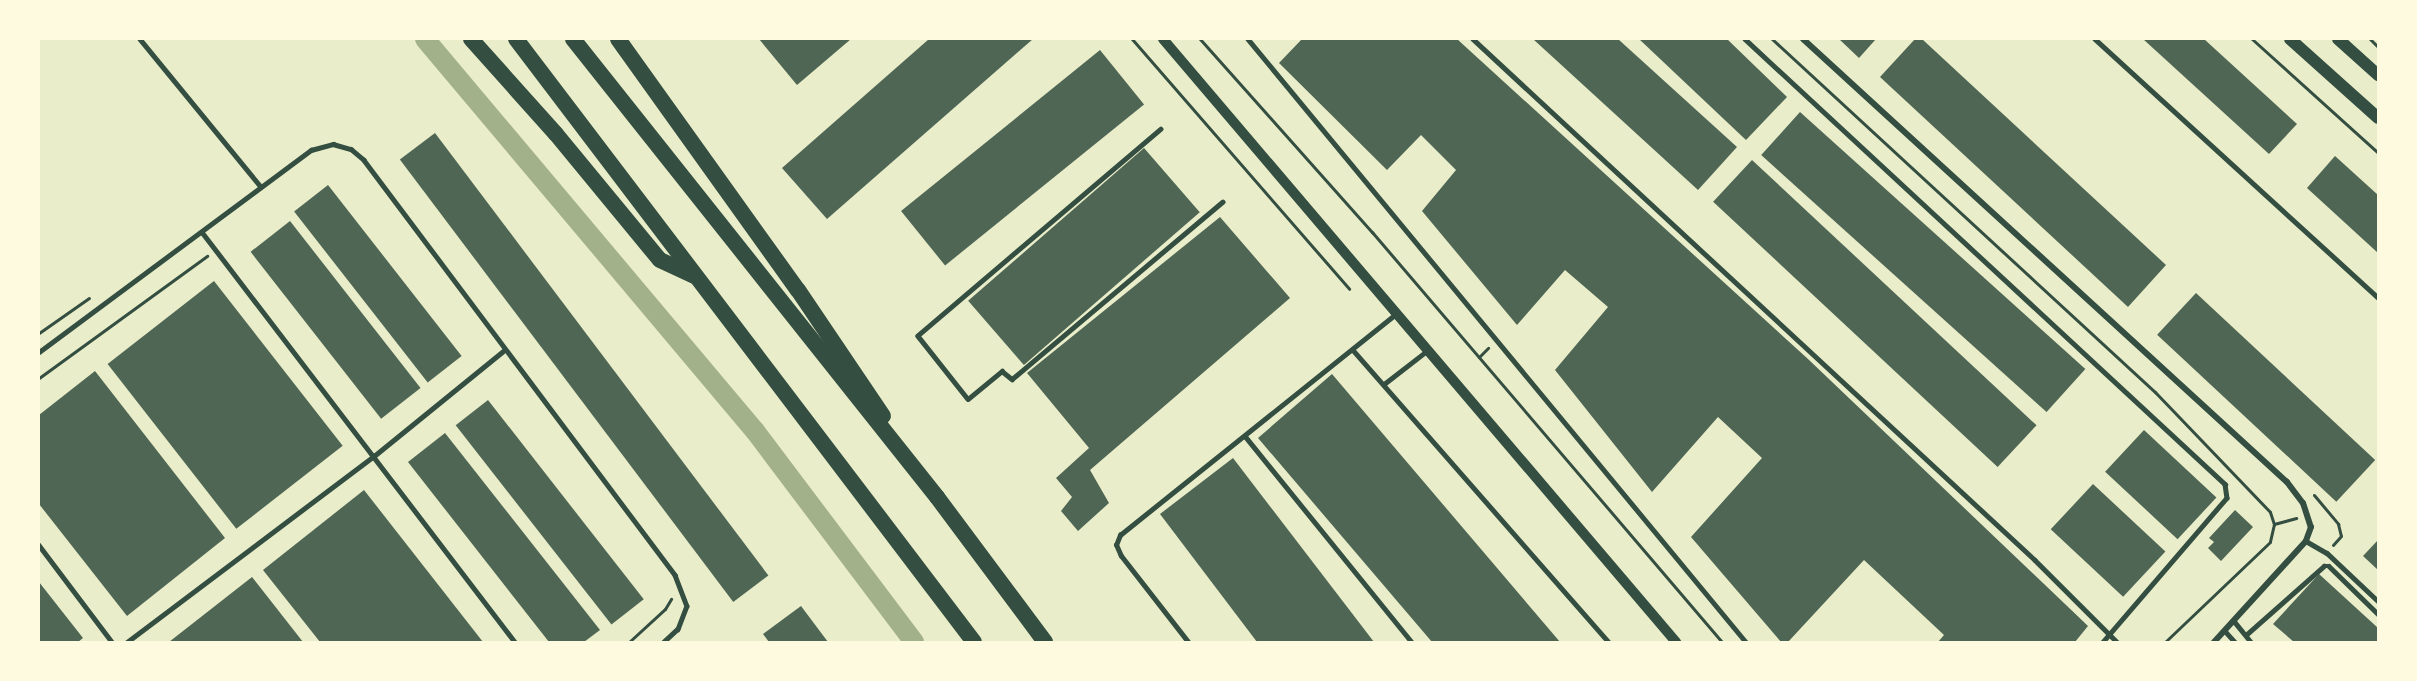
<!DOCTYPE html>
<html>
<head>
<meta charset="utf-8">
<style>
	body { margin:0 }
	#map { position:relative; width:2417px; height:681px; overflow:hidden; background:#e9edc9; font-family:Quicksand,sans-serif }
	div>[style] { position:absolute }
	.canal>* { height:20px; margin:-10px; padding:0 10px; transform-origin:10px; border-radius:10px; background:#a3b18a }
	.building>* { inset:0; background:#4f6655; transform-origin:0 0 }
	.path>* { height:3px; margin:-1.5px; padding:0 1.5px; transform-origin:1.5px; border-radius:1.5px; background:#344e41 }
	.service>* { height:4.5px; margin:-2.25px; padding:0 2.25px; transform-origin:2.25px; border-radius:2.25px; background:#344e41 }
	.minor>* { height:6px; margin:-3px; padding:0 3px; transform-origin:3px; border-radius:3px; background:#344e41 }
	.tertiary>* { height:10px; margin:-5px; padding:0 5px; transform-origin:5px; border-radius:5px; background:#344e41 }
	.secondary>* { height:12px; margin:-6px; padding:0 6px; transform-origin:6px; border-radius:6px; background:#344e41 }
	.motorway>* { height:16px; margin:-8px; padding:0 8px; transform-origin:8px; border-radius:8px; background:#344e41 }
	span { translate:-50% -50%; white-space:nowrap; text-align:center; line-height:1.15; -webkit-text-stroke:5px #fefae0; paint-order:stroke }
	.frame { position:absolute; inset:0; border:40px solid #fefae0; pointer-events:none }
</style>
</head>
<body>
<div id="map">
	<div class="canal">
		<i style="left:425px;top:39px;width:512px;rotate:49.91deg"></i>
		<i style="left:755px;top:431px;width:264px;rotate:53deg"></i>
	</div>
	<div class="building">
		<i style="clip-path:polygon(759px 39px,851px 39px,797px 85px)"></i>
		<i style="clip-path:polygon(929px 39px,1033px 39px,827px 219px,782px 168px)"></i>
		<i style="clip-path:polygon(1302px 39px,1457px 39px,1808px 359px,2088px 626px,2075px 642px,1938px 642px,1944px 635px,1864px 560px,1788px 642px,1781px 642px,1691px 537px,1762px 458px,1718px 417px,1652px 492px,1555px 370px,1608px 307px,1565px 270px,1517px 325px,1422px 211px,1456px 170px,1421px 135px,1387px 170px,1279px 63px)"></i>
		<i style="clip-path:polygon(1533px 39px,1618px 39px,1737px 147px,1698px 190px)"></i>
		<i style="clip-path:polygon(1639px 39px,1727px 39px,1787px 97px,1746px 140px)"></i>
		<i style="clip-path:polygon(1839px 39px,1876px 39px,1859px 58px)"></i>
		<i style="clip-path:polygon(1915px 39px,1922px 39px,2166px 265px,2128px 307px,1880px 77px)"></i>
		<i style="clip-path:polygon(2143px 39px,2204px 39px,2297px 124px,2269px 154px)"></i>
		<i style="left:1100px;top:50px;width:70px;height:256px;rotate:51deg"></i>
		<i style="left:1800px;top:112px;width:384px;height:58px;rotate:42deg"></i>
		<i style="left:435px;top:133px;width:554px;height:44px;rotate:53deg"></i>
		<i style="left:1144px;top:148px;width:85px;height:233px;rotate:49deg"></i>
		<i style="clip-path:polygon(2335px 156px,2378px 195px,2378px 253px,2307px 188px)"></i>
		<i style="left:1752px;top:160px;width:389px;height:57px;rotate:43deg"></i>
		<i style="left:328px;top:185px;width:217px;height:43px;rotate:52deg"></i>
		<i style="clip-path:polygon(1220px 217px,1290px 298px,1090px 470px,1109px 503px,1078px 531px,1061px 511px,1072px 497px,1056px 478px,1089px 448px,1027px 373px)"></i>
		<i style="left:290px;top:221px;width:212px;height:50px;rotate:52deg"></i>
		<i style="left:214px;top:281px;width:209px;height:135px;rotate:52deg"></i>
		<i style="left:2196px;top:293px;width:245px;height:57px;rotate:43deg"></i>
		<i style="clip-path:polygon(95px 371px,225px 538px,127px 616px,39px 504px,39px 415px)"></i>
		<i style="clip-path:polygon(1332px 374px,1560px 642px,1432px 642px,1258px 438px)"></i>
		<i style="left:488px;top:400px;width:253px;height:41px;rotate:52deg"></i>
		<i style="left:2144px;top:430px;width:99px;height:57px;rotate:43deg"></i>
		<i style="clip-path:polygon(445px 433px,600px 630px,584px 642px,549px 642px,408px 462px)"></i>
		<i style="clip-path:polygon(1233px 458px,1374px 642px,1257px 642px,1160px 514px)"></i>
		<i style="left:2093px;top:484px;width:99px;height:62px;rotate:43deg"></i>
		<i style="clip-path:polygon(364px 490px,483px 642px,320px 642px,263px 570px)"></i>
		<i style="clip-path:polygon(2235px 510px,2253px 527px,2221px 561px,2208px 548px,2214px 542px,2209px 538px)"></i>
		<i style="clip-path:polygon(2378px 540px,2378px 570px,2363px 556px)"></i>
		<i style="clip-path:polygon(2319px 574px,2378px 628px,2378px 642px,2294px 642px,2273px 624px)"></i>
		<i style="clip-path:polygon(252px 577px,303px 642px,169px 642px)"></i>
		<i style="clip-path:polygon(39px 582px,83px 638px,78px 642px,39px 642px)"></i>
		<i style="clip-path:polygon(801px 606px,828px 642px,769px 642px,763px 634px)"></i>
	</div>
	<div class="path">
		<i style="left:1132px;top:39px;width:331px;rotate:49deg"></i>
		<i style="left:1200px;top:39px;width:259px;rotate:48.3deg"></i>
		<i style="left:1372px;top:232px;width:539px;rotate:49.51deg"></i>
		<i style="left:1772px;top:39px;width:521px;rotate:42.67deg"></i>
		<i style="left:2155px;top:392px;width:166px;rotate:46.2deg"></i>
		<i style="left:2270px;top:512px;width:13px;rotate:72deg"></i>
		<i style="left:2274px;top:524px;width:18px;rotate:103deg"></i>
		<i style="left:2270px;top:542px;width:145px;rotate:136.4deg"></i>
		<i style="left:2252px;top:39px;width:170px;rotate:42.1deg"></i>
		<i style="left:2370px;top:39px;width:11px;rotate:45deg"></i>
		<i style="left:39px;top:333px;width:61px;rotate:-35deg"></i>
		<i style="left:1479px;top:357px;width:13px;rotate:-45deg"></i>
		<i style="left:39px;top:378px;width:208px;rotate:-36deg"></i>
		<i style="left:2314px;top:495px;width:38px;rotate:50deg"></i>
		<i style="left:2338px;top:524px;width:12px;rotate:76deg"></i>
		<i style="left:2341px;top:536px;width:12px;rotate:132deg"></i>
		<i style="left:2274px;top:524px;width:23px;rotate:-15deg"></i>
		<i style="left:629px;top:642px;width:49px;rotate:-42.5deg"></i>
		<i style="left:665px;top:609px;width:12px;rotate:-59deg"></i>
	</div>
	<div class="service">
		<i style="left:140px;top:39px;width:191px;rotate:50.7deg"></i>
		<i style="left:1248px;top:39px;width:782px;rotate:50.45deg"></i>
		<i style="left:1473px;top:39px;width:766px;rotate:42.83deg"></i>
		<i style="left:2035px;top:560px;width:116px;rotate:45deg"></i>
		<i style="left:1745px;top:39px;width:655px;rotate:42.83deg"></i>
		<i style="left:2225px;top:484px;width:14px;rotate:82deg"></i>
		<i style="left:2227px;top:498px;width:190px;rotate:130.7deg"></i>
		<i style="left:2095px;top:39px;width:383px;rotate:42.4deg"></i>
		<i style="left:1161px;top:129px;width:319px;rotate:139.6deg"></i>
		<i style="left:918px;top:336px;width:80px;rotate:51.6deg"></i>
		<i style="left:968px;top:399px;width:44px;rotate:-39.5deg"></i>
		<i style="left:1002px;top:371px;width:13px;rotate:39deg"></i>
		<i style="left:1012px;top:379px;width:275px;rotate:-40.1deg"></i>
		<i style="left:202px;top:232px;width:516px;rotate:52.64deg"></i>
		<i style="left:1353px;top:350px;width:388px;rotate:48.8deg"></i>
		<i style="left:39px;top:352px;width:339px;rotate:-36.6deg"></i>
		<i style="left:311px;top:150px;width:23px;rotate:-15deg"></i>
		<i style="left:333px;top:144px;width:19px;rotate:16deg"></i>
		<i style="left:351px;top:149px;width:17px;rotate:40deg"></i>
		<i style="left:364px;top:160px;width:519px;rotate:53.15deg"></i>
		<i style="left:675px;top:575px;width:33px;rotate:69deg"></i>
		<i style="left:687px;top:606px;width:25px;rotate:111deg"></i>
		<i style="left:678px;top:629px;width:19px;rotate:137deg"></i>
		<i style="left:1384px;top:384px;width:56px;rotate:-37.7deg"></i>
		<i style="left:1245px;top:436px;width:265px;rotate:51deg"></i>
		<i style="left:2306px;top:541px;width:24px;rotate:30deg"></i>
		<i style="left:2327px;top:553px;width:70px;rotate:43.3deg"></i>
		<i style="left:39px;top:545px;width:121px;rotate:53deg"></i>
		<i style="left:2234px;top:621px;width:27px;rotate:51deg"></i>
		<i style="left:2225px;top:631px;width:15px;rotate:48deg"></i>
		<i style="left:2246px;top:635px;width:104px;rotate:-41.5deg"></i>
		<i style="left:2324px;top:566px;width:5px"></i>
		<i style="left:2329px;top:566px;width:69px;rotate:44.4deg"></i>
		<i style="left:127px;top:642px;width:309px;rotate:-37deg"></i>
		<i style="left:374px;top:456px;width:166px;rotate:-39.1deg"></i>
		<i style="left:1188px;top:642px;width:109px;rotate:-127.9deg"></i>
		<i style="left:1121px;top:556px;width:12px;rotate:-114deg"></i>
		<i style="left:1116px;top:545px;width:11px;rotate:-68deg"></i>
		<i style="left:1120px;top:535px;width:354px;rotate:-38.7deg"></i>
	</div>
	<div class="minor">
		<i style="left:1803px;top:39px;width:656px;rotate:42.47deg"></i>
		<i style="left:2287px;top:482px;width:26px;rotate:53deg"></i>
		<i style="left:2303px;top:503px;width:25px;rotate:72deg"></i>
		<i style="left:2311px;top:527px;width:15px;rotate:110deg"></i>
		<i style="left:2306px;top:541px;width:137px;rotate:132.3deg"></i>
	</div>
	<div class="tertiary">
		<i style="left:1163px;top:39px;width:792px;rotate:49.61deg"></i>
	</div>
	<div class="secondary">
		<i style="left:2290px;top:39px;width:118px;rotate:41.9deg"></i>
		<i style="left:2338px;top:39px;width:54px;rotate:42deg"></i>
	</div>
	<div class="motorway">
		<i style="left:471px;top:39px;width:127px;rotate:48.2deg"></i>
		<i style="left:556px;top:134px;width:163px;rotate:50.5deg"></i>
		<i style="left:660px;top:260px;width:38px;rotate:25deg"></i>
		<i style="left:516px;top:39px;width:757px;rotate:52.78deg"></i>
		<i style="left:573px;top:39px;width:585px;rotate:51.52deg"></i>
		<i style="left:937px;top:497px;width:181px;rotate:53.3deg"></i>
		<i style="left:618px;top:39px;width:309px;rotate:54.4deg"></i>
		<i style="left:798px;top:290px;width:152px;rotate:56deg"></i>
	</div>
	<div class="frame"></div>
</div>
</body>
</html>
